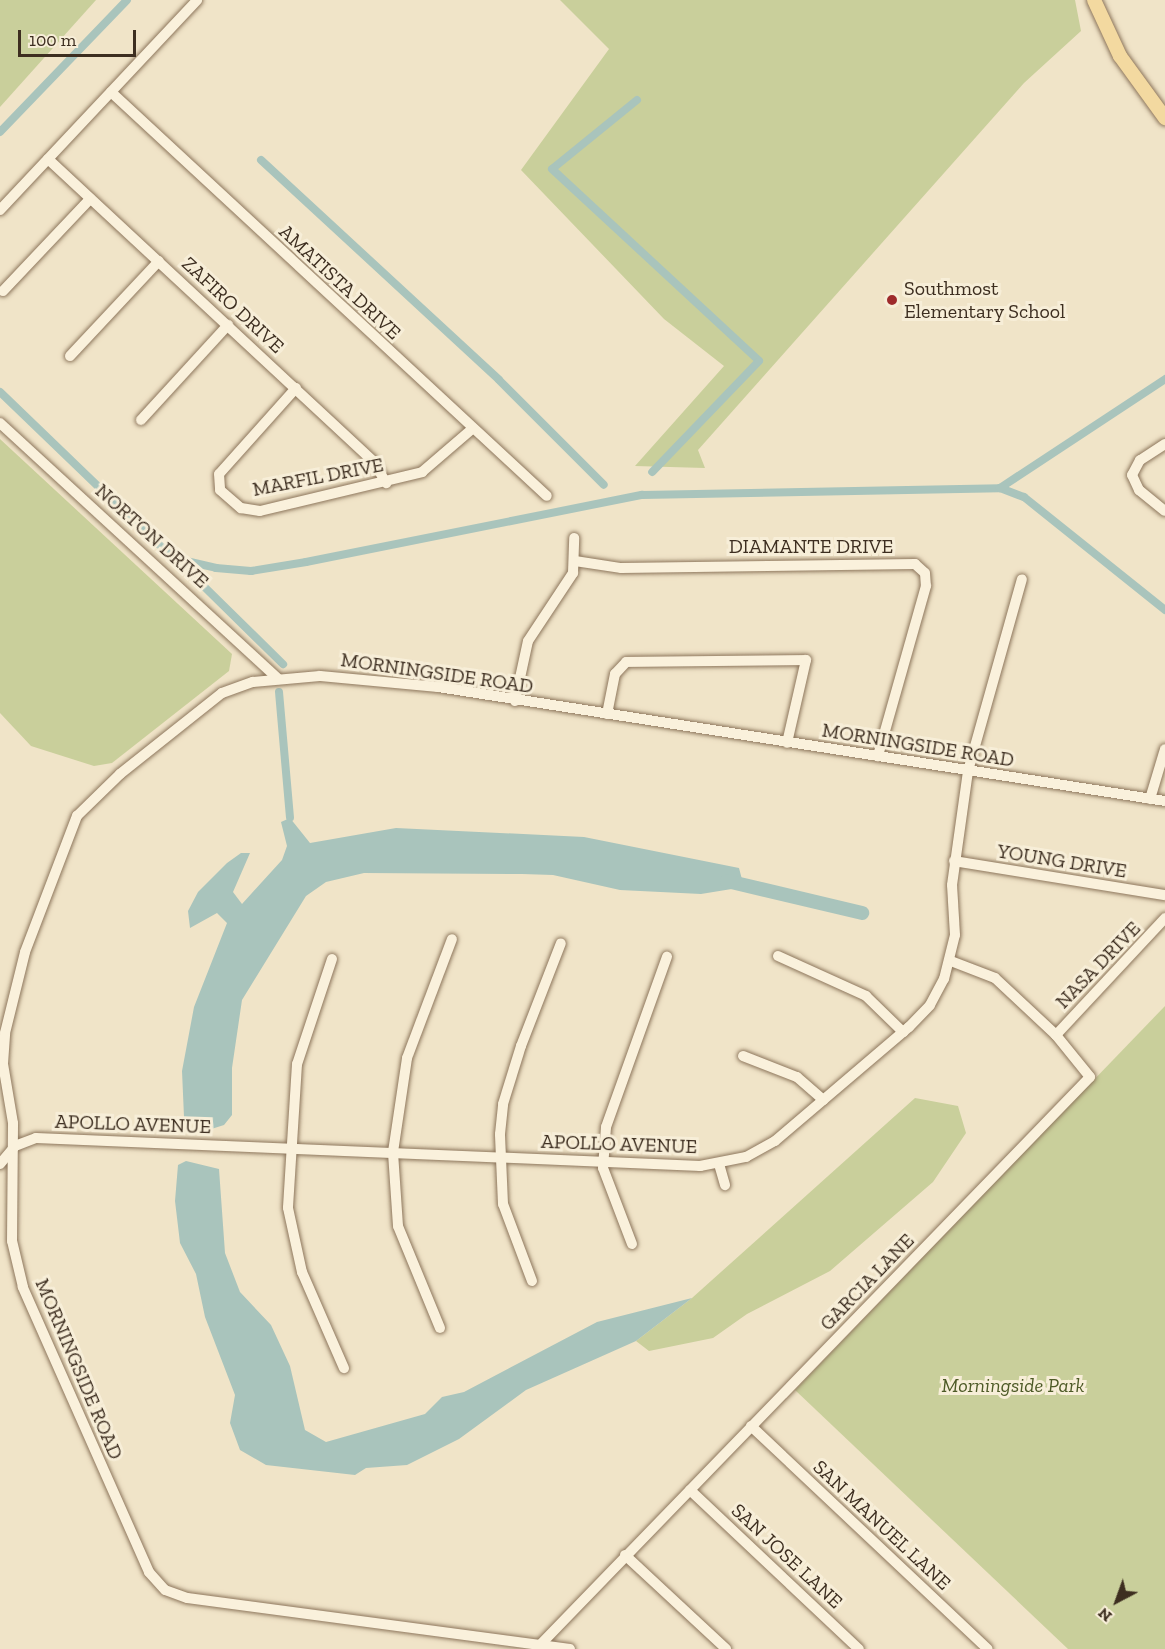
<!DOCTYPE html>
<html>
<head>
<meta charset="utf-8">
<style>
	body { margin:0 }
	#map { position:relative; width:1165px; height:1649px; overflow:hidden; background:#f0e4c8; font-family:"Zilla Slab",serif }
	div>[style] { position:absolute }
	.green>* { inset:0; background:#c9cf9b }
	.water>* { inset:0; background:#a9c4bc }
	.canal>* { height:8px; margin:-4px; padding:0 4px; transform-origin:4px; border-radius:4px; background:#a9c4bc }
	.river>* { height:14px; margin:-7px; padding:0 7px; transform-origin:7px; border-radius:7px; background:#a9c4bc }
	.roads { filter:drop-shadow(0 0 2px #8d765c) drop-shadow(0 0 2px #8d765c) }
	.minor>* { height:10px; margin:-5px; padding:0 5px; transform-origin:5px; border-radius:5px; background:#faf1dc }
	.major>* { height:14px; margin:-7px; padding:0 7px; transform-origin:7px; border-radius:7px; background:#f3d9a0 }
	.dots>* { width:16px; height:16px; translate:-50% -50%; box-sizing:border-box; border:3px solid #f7eed8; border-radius:50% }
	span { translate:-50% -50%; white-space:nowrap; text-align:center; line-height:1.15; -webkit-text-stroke:6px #f7eed8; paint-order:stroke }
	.street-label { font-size:20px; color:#3d2e20 }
	.poi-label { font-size:20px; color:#3d2e20 }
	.left { translate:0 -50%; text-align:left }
	.park-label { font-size:20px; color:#4d5a26; font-style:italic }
	.north { position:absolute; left:1087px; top:1571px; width:60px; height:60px; -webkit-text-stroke:4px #f7eed8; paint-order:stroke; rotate:221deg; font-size:16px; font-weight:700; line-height:24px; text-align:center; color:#3d2e20 }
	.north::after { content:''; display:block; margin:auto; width:21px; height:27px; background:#3d2e20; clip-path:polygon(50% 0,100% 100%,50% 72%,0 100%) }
	.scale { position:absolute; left:18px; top:30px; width:118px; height:27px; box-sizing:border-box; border:3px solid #3d2e20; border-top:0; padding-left:8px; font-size:18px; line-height:21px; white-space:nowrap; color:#3d2e20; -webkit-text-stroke:4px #f7eed8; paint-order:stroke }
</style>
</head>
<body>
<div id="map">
	<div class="green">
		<i style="clip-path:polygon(0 0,96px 0,0 107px)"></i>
		<i style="clip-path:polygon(560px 0,1075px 0,1081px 31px,1024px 83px,698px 450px,705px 468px,635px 466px,724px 366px,664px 319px,521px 170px,609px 49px)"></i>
		<i style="clip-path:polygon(0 439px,232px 654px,229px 671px,112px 763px,94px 766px,31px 746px,0 713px)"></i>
		<i style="clip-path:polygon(1165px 1006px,1165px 1649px,1068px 1649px,795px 1390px)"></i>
		<i style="clip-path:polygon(915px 1098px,958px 1106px,966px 1133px,933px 1182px,830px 1271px,747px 1314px,713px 1338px,649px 1351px,636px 1341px,692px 1298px)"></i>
	</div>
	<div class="water">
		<i style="clip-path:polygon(290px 818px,310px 843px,396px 828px,584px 837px,739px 868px,744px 887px,701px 894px,620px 890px,553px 875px,522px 874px,364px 873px,326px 882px,306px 896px,242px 1000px,232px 1068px,232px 1115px,224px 1125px,205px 1131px,184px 1117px,182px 1071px,194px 1007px,227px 923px,217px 913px,190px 928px,188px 911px,198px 892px,227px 863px,241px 853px,250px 853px,233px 892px,242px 904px,282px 860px,287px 846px,281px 822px)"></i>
		<i style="clip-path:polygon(186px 1161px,219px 1169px,225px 1253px,240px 1292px,271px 1325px,290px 1366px,305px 1430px,326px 1442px,425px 1414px,442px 1397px,464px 1392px,597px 1322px,692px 1298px,636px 1341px,526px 1390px,459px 1439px,407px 1465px,366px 1468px,355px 1475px,266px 1465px,240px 1450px,230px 1423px,235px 1395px,205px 1317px,196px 1274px,180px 1243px,175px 1201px,178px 1165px)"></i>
	</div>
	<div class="canal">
		<i style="left:637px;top:100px;width:109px;rotate:140.9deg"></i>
		<i style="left:552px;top:169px;width:282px;rotate:42.8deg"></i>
		<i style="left:759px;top:361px;width:154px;rotate:133.9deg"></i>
		<i style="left:0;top:132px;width:183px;rotate:-46.1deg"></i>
		<i style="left:261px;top:160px;width:324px;rotate:42.7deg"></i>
		<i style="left:499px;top:380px;width:148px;rotate:45deg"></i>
		<i style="left:0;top:392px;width:219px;rotate:43.9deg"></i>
		<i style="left:158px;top:544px;width:33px;rotate:31deg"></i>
		<i style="left:186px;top:561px;width:31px;rotate:13deg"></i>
		<i style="left:216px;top:568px;width:35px;rotate:5deg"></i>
		<i style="left:251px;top:571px;width:56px;rotate:-9.3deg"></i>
		<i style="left:306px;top:562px;width:343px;rotate:-11.3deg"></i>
		<i style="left:642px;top:495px;width:358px;rotate:-1.1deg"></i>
		<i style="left:1000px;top:488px;width:26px;rotate:21deg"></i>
		<i style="left:1024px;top:497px;width:181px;rotate:38.7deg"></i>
		<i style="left:1000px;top:488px;width:198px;rotate:-33.4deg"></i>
		<i style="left:174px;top:557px;width:153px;rotate:44.5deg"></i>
		<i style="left:279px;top:692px;width:126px;rotate:85deg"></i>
	</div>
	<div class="river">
		<i style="left:727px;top:881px;width:139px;rotate:13.3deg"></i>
	</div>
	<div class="roads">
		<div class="minor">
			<i style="left:111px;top:92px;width:594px;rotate:42.82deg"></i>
			<i style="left:48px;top:159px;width:444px;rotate:42.9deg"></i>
			<i style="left:373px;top:461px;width:26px;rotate:59deg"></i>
			<i style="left:0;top:210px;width:288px;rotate:-46.8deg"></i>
			<i style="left:3px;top:291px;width:127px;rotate:-46.6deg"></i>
			<i style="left:70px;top:356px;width:130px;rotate:-46.9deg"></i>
			<i style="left:296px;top:388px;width:115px;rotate:131.8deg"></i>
			<i style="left:219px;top:474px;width:16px;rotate:86deg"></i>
			<i style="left:220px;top:490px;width:28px;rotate:41deg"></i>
			<i style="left:241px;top:508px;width:19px;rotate:9deg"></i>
			<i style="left:260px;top:511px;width:167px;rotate:-13.5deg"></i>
			<i style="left:422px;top:472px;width:66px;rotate:-40.7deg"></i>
			<i style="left:141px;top:420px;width:129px;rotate:-47.5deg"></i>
			<i style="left:0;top:423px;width:378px;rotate:42.6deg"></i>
			<i style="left:1165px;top:444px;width:30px;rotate:147deg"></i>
			<i style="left:1140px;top:460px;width:17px;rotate:118deg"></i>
			<i style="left:1132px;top:475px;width:17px;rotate:65deg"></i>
			<i style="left:1139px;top:490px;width:33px;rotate:39deg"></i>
			<i style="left:575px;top:561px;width:47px;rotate:8.7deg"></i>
			<i style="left:621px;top:568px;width:294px;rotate:-0.8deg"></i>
			<i style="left:915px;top:564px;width:13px;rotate:42deg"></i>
			<i style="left:925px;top:573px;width:13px;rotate:86deg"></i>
			<i style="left:926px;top:586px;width:177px;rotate:105.8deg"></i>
			<i style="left:515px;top:701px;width:61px;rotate:-77.8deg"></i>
			<i style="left:528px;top:641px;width:82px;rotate:-56.5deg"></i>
			<i style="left:573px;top:573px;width:35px;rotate:-88deg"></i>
			<i style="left:607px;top:714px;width:41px;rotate:-78.7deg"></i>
			<i style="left:615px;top:674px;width:16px;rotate:-47deg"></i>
			<i style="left:626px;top:662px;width:180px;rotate:-0.6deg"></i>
			<i style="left:806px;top:660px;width:85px;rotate:102.9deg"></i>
			<i style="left:1150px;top:799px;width:52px;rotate:-73.3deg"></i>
			<i style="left:954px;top:861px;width:214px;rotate:9.2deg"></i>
			<i style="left:778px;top:956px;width:97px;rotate:24.4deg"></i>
			<i style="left:866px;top:996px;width:52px;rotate:44.2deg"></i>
			<i style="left:332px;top:959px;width:111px;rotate:108.4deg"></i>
			<i style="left:297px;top:1064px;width:144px;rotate:93.6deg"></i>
			<i style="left:288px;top:1208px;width:66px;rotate:77.7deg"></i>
			<i style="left:302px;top:1272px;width:105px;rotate:66.4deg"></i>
			<i style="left:1056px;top:1035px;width:160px;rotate:-47deg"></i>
			<i style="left:743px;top:1056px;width:58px;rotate:21.3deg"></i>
			<i style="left:797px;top:1077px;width:35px;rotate:41deg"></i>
			<i style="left:0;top:1164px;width:23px;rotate:-50deg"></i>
			<i style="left:15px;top:1146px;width:22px;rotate:-21deg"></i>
			<i style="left:36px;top:1138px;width:665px;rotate:2.41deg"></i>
			<i style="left:700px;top:1166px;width:47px;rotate:-11.1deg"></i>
			<i style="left:746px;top:1157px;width:33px;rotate:-29deg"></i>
			<i style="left:775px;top:1141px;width:176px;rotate:-40.4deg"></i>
			<i style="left:909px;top:1027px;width:30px;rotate:-46deg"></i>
			<i style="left:930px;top:1005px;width:30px;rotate:-62deg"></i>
			<i style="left:944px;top:979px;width:45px;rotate:-76deg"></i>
			<i style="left:955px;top:935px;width:50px;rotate:-93.4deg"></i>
			<i style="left:952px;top:885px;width:115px;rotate:-82deg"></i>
			<i style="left:968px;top:771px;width:199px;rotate:-74.3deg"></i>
			<i style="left:719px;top:1164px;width:22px;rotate:74deg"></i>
			<i style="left:632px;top:1244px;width:81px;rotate:-110.9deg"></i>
			<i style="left:603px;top:1168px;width:41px;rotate:-85.8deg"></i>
			<i style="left:606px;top:1127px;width:181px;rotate:-70.3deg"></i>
			<i style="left:532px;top:1281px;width:82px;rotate:-110.6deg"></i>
			<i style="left:503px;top:1204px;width:70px;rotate:-92.5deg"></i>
			<i style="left:500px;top:1134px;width:30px;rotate:-84deg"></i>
			<i style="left:503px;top:1104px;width:61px;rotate:-72.8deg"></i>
			<i style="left:521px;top:1046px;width:110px;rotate:-68.8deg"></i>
			<i style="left:440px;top:1328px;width:110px;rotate:-112.4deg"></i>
			<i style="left:398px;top:1226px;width:74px;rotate:-93.9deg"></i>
			<i style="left:393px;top:1152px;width:95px;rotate:-81.5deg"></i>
			<i style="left:407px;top:1058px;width:127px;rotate:-69.3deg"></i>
			<i style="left:751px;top:1426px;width:325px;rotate:43.3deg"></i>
			<i style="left:690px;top:1490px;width:232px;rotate:43.3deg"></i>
			<i style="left:625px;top:1555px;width:138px;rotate:42.9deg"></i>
			<i style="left:539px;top:1646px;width:792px;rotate:-45.92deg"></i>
			<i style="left:1090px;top:1077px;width:54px;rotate:-129deg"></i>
			<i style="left:1056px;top:1035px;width:83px;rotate:-136.9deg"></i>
			<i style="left:995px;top:978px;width:47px;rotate:-158.9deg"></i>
			<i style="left:570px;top:1649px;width:386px;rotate:-172.4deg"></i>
			<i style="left:187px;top:1598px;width:23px;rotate:-160deg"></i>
			<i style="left:165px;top:1590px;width:24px;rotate:-132deg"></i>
			<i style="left:149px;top:1572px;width:312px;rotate:-113.9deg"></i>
			<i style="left:23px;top:1287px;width:47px;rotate:-103.4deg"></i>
			<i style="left:12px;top:1241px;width:118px;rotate:-89.5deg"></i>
			<i style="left:13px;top:1123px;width:60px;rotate:-99.6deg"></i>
			<i style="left:3px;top:1064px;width:31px;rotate:-86deg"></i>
			<i style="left:5px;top:1033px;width:83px;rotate:-76.1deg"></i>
			<i style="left:25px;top:952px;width:146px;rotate:-69.1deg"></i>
			<i style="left:77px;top:816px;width:60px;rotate:-44.3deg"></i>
			<i style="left:120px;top:774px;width:130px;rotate:-38.5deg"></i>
			<i style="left:222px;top:693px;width:33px;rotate:-20deg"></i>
			<i style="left:253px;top:682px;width:67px;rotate:-5.1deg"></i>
			<i style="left:320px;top:676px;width:119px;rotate:5.3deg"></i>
			<i style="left:438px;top:687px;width:736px;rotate:8.91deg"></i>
		</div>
		<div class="major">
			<i style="left:1094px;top:0;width:62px;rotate:65.1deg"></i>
			<i style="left:1120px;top:56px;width:77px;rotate:54deg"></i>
		</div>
	</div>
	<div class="dots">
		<i style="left:892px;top:300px;background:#9e2a2b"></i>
	</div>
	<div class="street-label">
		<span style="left:340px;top:282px;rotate:43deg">AMATISTA DRIVE</span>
		<span style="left:233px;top:305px;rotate:43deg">ZAFIRO DRIVE</span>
		<span style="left:318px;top:477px;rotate:-11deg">MARFIL DRIVE</span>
		<span style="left:152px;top:536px;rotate:42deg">NORTON DRIVE</span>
		<span style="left:811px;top:546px">DIAMANTE DRIVE</span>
		<span style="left:437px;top:673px;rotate:8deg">MORNINGSIDE ROAD</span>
		<span style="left:918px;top:745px;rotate:9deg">MORNINGSIDE ROAD</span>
		<span style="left:1062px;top:861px;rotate:9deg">YOUNG DRIVE</span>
		<span style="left:1098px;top:965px;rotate:-46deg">NASA DRIVE</span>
		<span style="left:133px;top:1124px;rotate:2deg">APOLLO AVENUE</span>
		<span style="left:619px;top:1144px;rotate:2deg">APOLLO AVENUE</span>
		<span style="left:867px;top:1282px;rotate:-46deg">GARCIA LANE</span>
		<span style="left:79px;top:1369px;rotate:67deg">MORNINGSIDE ROAD</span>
		<span style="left:882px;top:1525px;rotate:43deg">SAN MANUEL LANE</span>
		<span style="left:787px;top:1556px;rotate:43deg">SAN JOSE LANE</span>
	</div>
	<div class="poi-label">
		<span class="left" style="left:904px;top:300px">Southmost<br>Elementary School</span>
	</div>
	<div class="park-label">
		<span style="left:1013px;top:1385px">Morningside Park</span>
	</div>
	<div class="north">N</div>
	<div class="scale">100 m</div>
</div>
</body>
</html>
